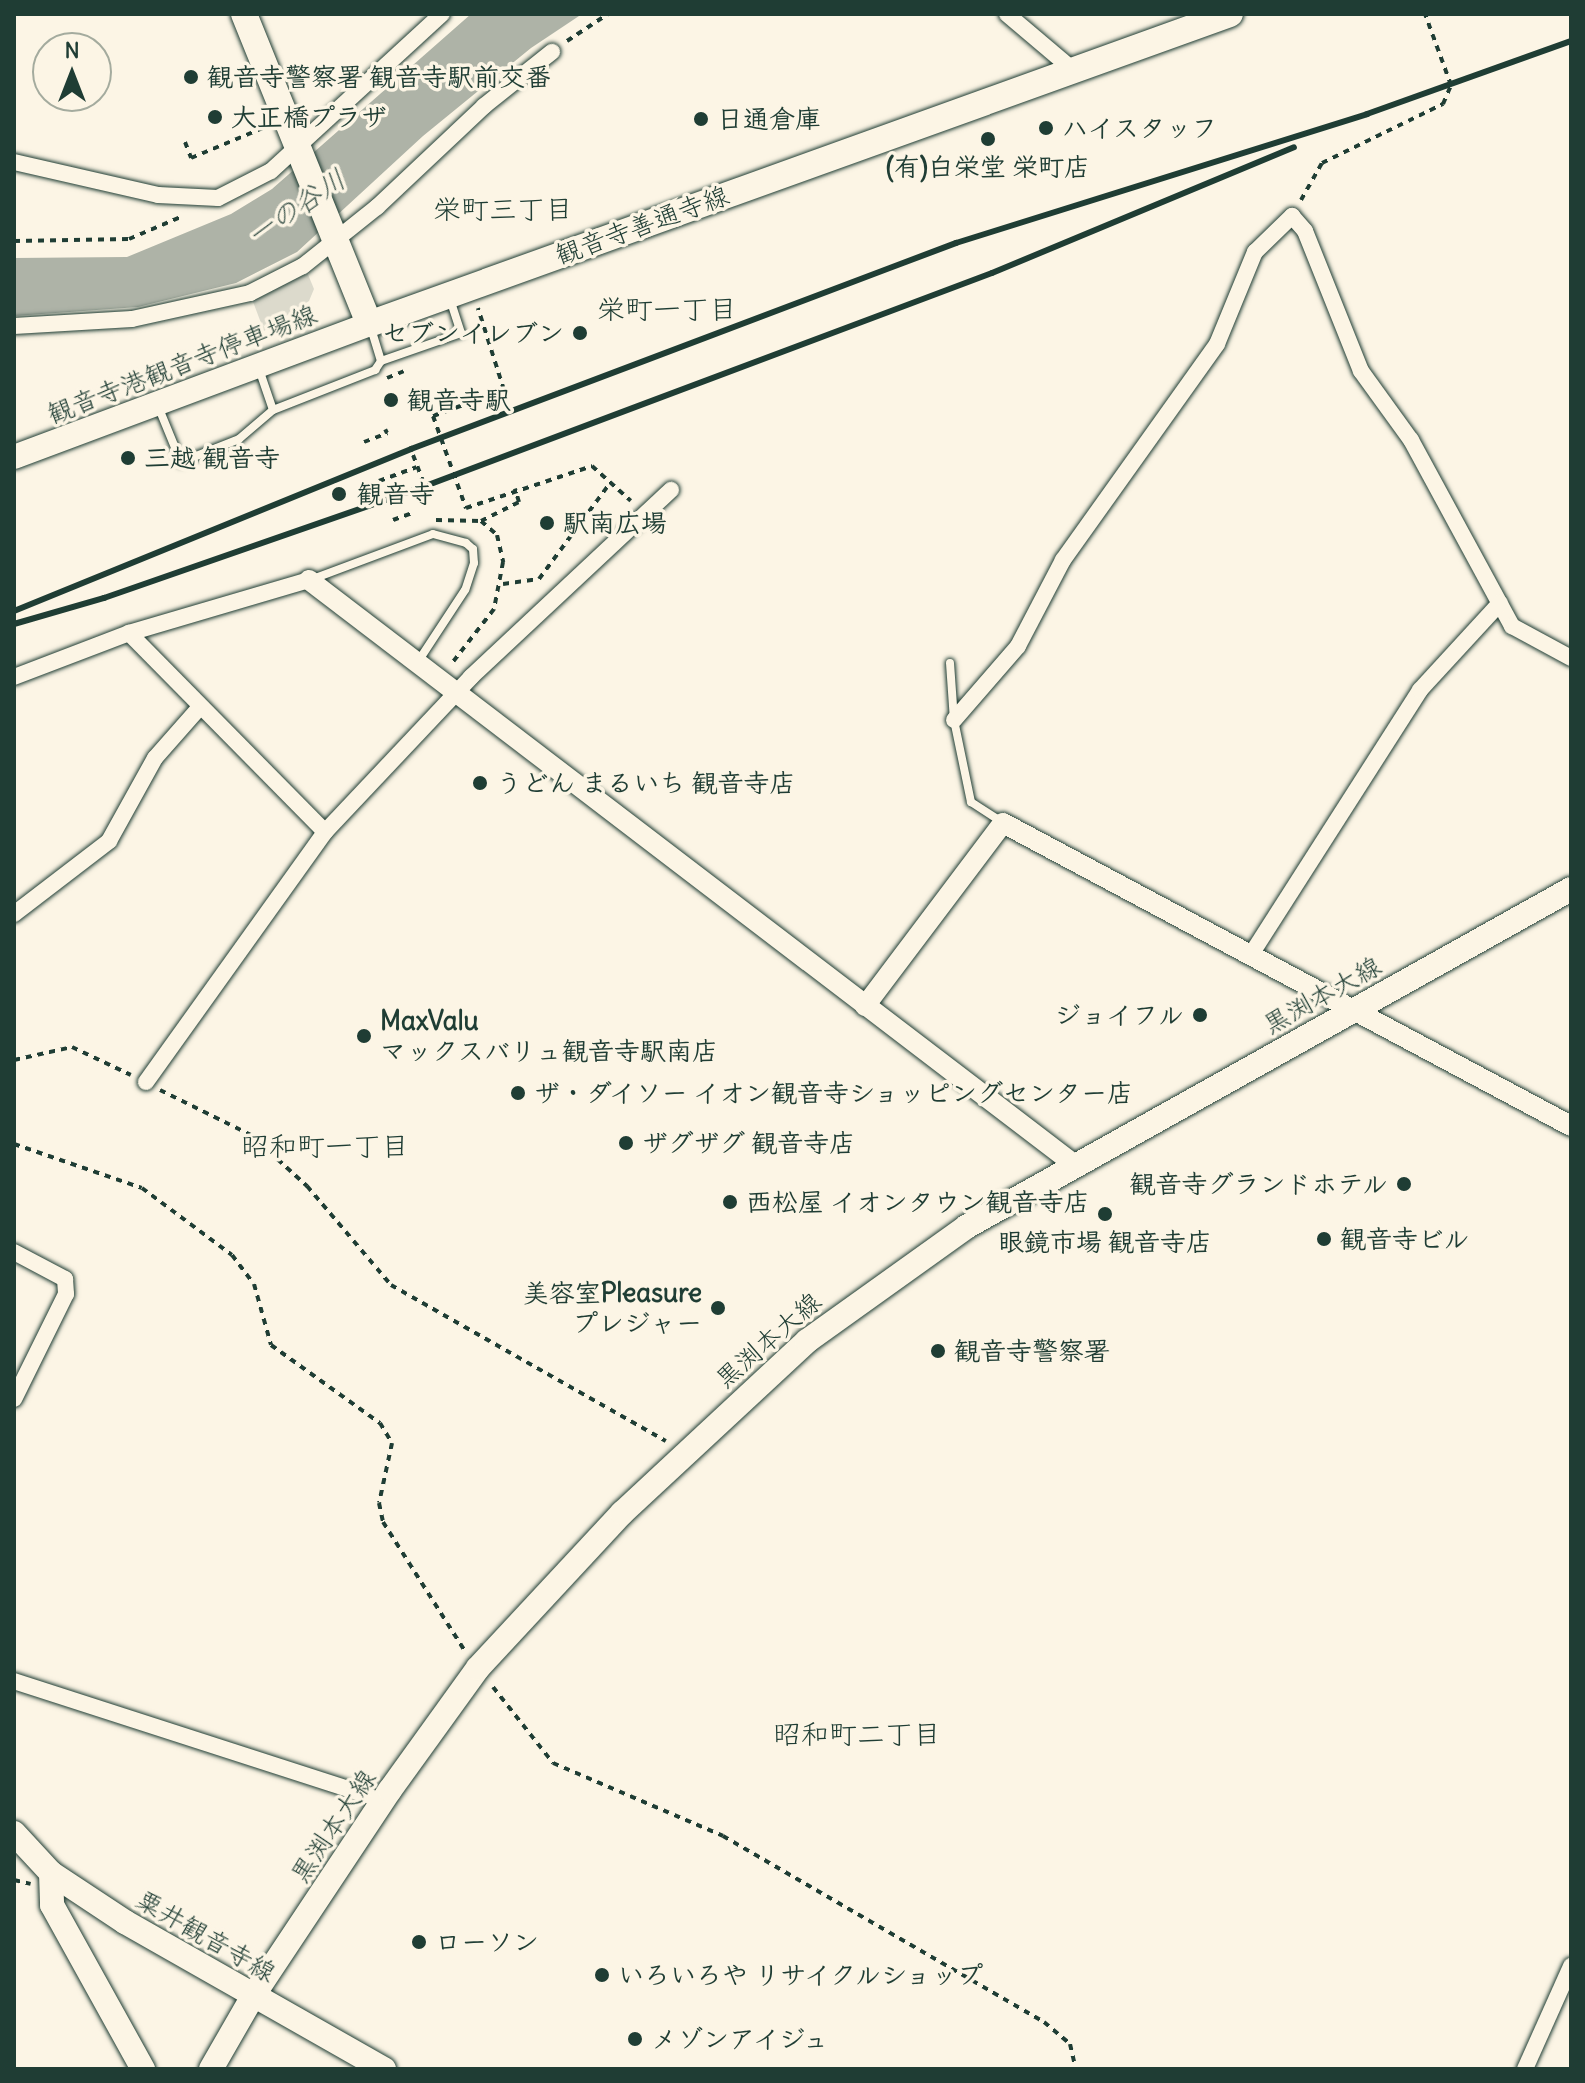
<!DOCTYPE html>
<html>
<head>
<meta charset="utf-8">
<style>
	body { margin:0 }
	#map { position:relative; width:1585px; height:2083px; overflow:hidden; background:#fcf5e5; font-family:Delius,"Klee One",sans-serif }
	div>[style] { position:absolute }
	.green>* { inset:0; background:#dcdacc }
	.water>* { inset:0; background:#aeb3a7 }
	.path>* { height:4px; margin-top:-2px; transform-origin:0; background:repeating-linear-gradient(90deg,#1f3d34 0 6px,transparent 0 12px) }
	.roads { filter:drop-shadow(0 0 2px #1f3d34) drop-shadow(0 0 2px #1f3d34) }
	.service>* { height:8px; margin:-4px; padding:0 4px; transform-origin:4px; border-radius:4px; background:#fcf5e5 }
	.minor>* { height:16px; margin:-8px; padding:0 8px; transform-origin:8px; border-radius:8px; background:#fcf5e5 }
	.tertiary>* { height:20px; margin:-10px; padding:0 10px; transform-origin:10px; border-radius:10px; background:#fcf5e5 }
	.secondary>* { height:24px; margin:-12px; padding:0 12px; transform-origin:12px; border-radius:12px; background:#fcf5e5 }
	.primary>* { height:26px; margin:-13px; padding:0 13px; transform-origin:13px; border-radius:13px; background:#fcf5e5 }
	.rail>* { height:6px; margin:-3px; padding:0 3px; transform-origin:3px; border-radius:3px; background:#1f3d34 }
	.path-bridge>* { height:4px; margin-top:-2px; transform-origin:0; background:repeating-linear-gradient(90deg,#1f3d34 0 6px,transparent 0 12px) }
	.dots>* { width:22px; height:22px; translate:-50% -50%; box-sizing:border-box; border:4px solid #fcf5e5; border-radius:50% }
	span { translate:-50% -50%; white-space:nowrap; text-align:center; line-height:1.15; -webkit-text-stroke:7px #fcf5e5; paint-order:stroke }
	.poi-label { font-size:26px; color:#1f3d34; font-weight:700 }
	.left { translate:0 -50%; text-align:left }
	.right { translate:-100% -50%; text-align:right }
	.street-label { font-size:26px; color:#1f3d34 }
	.water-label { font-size:28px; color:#435a51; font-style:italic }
	.neighbourhood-label { font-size:28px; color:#1f3d34 }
	.frame { position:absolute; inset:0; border:16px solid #1f3d34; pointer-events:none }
	.north { position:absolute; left:32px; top:32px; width:80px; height:80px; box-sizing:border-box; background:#fcf5e5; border:2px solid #a4ab9e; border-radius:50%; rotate:0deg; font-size:22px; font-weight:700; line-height:32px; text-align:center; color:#1f3d34 }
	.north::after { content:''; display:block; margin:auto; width:28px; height:36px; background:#1f3d34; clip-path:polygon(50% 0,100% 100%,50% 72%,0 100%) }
</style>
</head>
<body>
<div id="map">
	<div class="green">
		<i style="clip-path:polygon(307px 272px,314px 289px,309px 301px,264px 331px,252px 299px)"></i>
	</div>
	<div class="water">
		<i style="clip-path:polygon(471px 14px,582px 14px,531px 48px,423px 136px,297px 252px,236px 283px,138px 307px,14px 316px,14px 258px,127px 257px,231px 214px,272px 189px)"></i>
	</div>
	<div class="path">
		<i style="left:567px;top:41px;width:49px;rotate:-33.4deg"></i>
		<i style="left:185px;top:142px;width:17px;rotate:69deg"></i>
		<i style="left:191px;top:158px;width:80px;rotate:-22.7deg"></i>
		<i style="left:1301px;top:200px;width:43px;rotate:-60.4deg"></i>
		<i style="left:1322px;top:163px;width:135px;rotate:-26deg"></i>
		<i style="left:1443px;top:104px;width:21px;rotate:-67deg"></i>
		<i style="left:1451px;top:85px;width:76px;rotate:-110.1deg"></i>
		<i style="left:14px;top:241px;width:115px;rotate:-1deg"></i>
		<i style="left:129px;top:239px;width:59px;rotate:-23.1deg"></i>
		<i style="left:387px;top:378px;width:18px;rotate:-22deg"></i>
		<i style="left:433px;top:416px;width:76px;rotate:-20.1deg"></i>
		<i style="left:504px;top:390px;width:86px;rotate:-107.6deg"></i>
		<i style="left:364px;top:442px;width:25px;rotate:-21deg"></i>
		<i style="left:387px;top:433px;width:4px;rotate:-117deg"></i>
		<i style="left:413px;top:455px;width:26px;rotate:69deg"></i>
		<i style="left:379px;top:481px;width:40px;rotate:-20.2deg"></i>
		<i style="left:466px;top:508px;width:133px;rotate:-18.4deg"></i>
		<i style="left:592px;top:466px;width:52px;rotate:41.9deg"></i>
		<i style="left:393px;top:520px;width:23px;rotate:-20deg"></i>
		<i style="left:436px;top:520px;width:45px;rotate:1.3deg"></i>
		<i style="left:481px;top:521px;width:21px;rotate:41deg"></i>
		<i style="left:497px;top:535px;width:28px;rotate:77deg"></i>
		<i style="left:503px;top:562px;width:48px;rotate:100.8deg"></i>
		<i style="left:494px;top:609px;width:68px;rotate:127.9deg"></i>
		<i style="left:481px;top:521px;width:42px;rotate:-26.6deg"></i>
		<i style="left:519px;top:502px;width:14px;rotate:-107deg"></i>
		<i style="left:503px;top:584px;width:36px;rotate:-8deg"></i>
		<i style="left:539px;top:579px;width:119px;rotate:-53.5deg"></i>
		<i style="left:14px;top:1060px;width:59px;rotate:-12.6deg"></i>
		<i style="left:72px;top:1047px;width:65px;rotate:25.4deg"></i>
		<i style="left:160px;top:1090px;width:102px;rotate:26.3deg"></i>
		<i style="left:251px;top:1135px;width:76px;rotate:42.3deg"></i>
		<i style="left:307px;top:1186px;width:130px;rotate:49.7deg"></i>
		<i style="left:391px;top:1285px;width:316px;rotate:29.6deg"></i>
		<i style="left:14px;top:1144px;width:135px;rotate:19deg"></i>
		<i style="left:142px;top:1188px;width:112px;rotate:36.7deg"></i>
		<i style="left:232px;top:1255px;width:36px;rotate:53deg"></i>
		<i style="left:254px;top:1284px;width:63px;rotate:74.4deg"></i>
		<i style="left:271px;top:1345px;width:134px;rotate:35.6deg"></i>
		<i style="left:380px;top:1423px;width:23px;rotate:59deg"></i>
		<i style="left:392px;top:1443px;width:61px;rotate:102.2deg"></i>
		<i style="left:379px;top:1503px;width:19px;rotate:78deg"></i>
		<i style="left:383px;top:1522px;width:153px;rotate:57.6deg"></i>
		<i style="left:493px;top:1687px;width:97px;rotate:51.7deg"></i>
		<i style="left:553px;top:1763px;width:185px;rotate:23.2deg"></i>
		<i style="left:723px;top:1836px;width:371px;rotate:30.1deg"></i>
		<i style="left:1044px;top:2022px;width:34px;rotate:40deg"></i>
		<i style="left:1070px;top:2044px;width:26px;rotate:77deg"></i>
		<i style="left:14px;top:1880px;width:17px;rotate:13deg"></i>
	</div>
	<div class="roads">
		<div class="service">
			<i style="left:381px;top:361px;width:85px;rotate:-19.3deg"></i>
			<i style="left:461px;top:333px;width:36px;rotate:-108deg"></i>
			<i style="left:259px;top:369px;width:43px;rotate:71.1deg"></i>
			<i style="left:158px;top:406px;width:61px;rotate:67.7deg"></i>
			<i style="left:181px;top:462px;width:62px;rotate:-21.6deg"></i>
			<i style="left:239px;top:439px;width:45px;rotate:-40.5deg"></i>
			<i style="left:273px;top:410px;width:110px;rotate:-21.4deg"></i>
			<i style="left:375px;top:370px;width:11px;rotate:-56deg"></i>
			<i style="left:381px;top:361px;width:34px;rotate:-107deg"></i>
			<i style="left:310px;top:580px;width:131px;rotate:-20.5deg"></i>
			<i style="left:433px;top:534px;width:34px;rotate:15deg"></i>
			<i style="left:466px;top:543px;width:9px;rotate:41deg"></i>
			<i style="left:473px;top:549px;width:14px;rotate:86deg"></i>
			<i style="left:474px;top:563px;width:28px;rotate:108deg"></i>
			<i style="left:465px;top:590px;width:87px;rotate:123.3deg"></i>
			<i style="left:950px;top:663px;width:57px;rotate:86deg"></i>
			<i style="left:954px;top:720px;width:84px;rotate:78.3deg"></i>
			<i style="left:971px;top:802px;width:38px;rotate:33deg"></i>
		</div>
		<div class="minor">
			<i style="left:1007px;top:14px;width:87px;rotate:40.3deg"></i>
			<i style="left:14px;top:162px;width:148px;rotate:12.9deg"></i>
			<i style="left:158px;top:195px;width:60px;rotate:2.9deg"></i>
			<i style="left:218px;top:198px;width:59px;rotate:-27deg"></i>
			<i style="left:271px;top:171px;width:232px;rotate:-42.6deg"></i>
			<i style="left:14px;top:326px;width:118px;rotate:-3.4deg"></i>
			<i style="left:132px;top:319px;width:121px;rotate:-12.4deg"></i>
			<i style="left:250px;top:293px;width:59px;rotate:-27deg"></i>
			<i style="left:303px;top:266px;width:95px;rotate:-38.6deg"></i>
			<i style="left:377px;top:207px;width:147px;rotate:-43.3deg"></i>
			<i style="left:484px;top:106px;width:87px;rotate:-38.5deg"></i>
			<i style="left:129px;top:633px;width:279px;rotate:45.4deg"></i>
			<i style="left:14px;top:677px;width:123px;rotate:-20.9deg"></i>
			<i style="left:129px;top:633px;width:188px;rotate:-16.4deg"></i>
			<i style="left:954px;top:720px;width:98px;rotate:-49.1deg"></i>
			<i style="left:1018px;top:646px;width:97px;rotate:-62.4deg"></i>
			<i style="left:1063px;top:560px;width:265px;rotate:-54.5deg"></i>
			<i style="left:1217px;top:344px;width:100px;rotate:-67.6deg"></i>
			<i style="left:1255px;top:252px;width:52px;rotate:-44.2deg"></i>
			<i style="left:1292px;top:216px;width:20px;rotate:49deg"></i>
			<i style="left:1305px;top:231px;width:151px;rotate:68.2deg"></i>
			<i style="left:1361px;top:371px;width:85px;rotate:54.1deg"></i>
			<i style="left:1411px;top:440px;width:212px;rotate:61.5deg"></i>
			<i style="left:1512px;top:626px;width:67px;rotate:28.5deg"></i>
			<i style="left:14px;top:914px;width:120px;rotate:-37.5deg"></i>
			<i style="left:109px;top:841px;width:95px;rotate:-61deg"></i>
			<i style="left:155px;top:758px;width:68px;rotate:-48.6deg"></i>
			<i style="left:1252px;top:953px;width:312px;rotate:-57.4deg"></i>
			<i style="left:1420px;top:690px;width:118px;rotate:-47.4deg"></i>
			<i style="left:146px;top:1082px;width:307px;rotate:-54.4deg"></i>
			<i style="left:325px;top:832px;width:213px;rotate:-46.7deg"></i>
			<i style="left:471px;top:677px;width:274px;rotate:-43.1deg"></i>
			<i style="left:14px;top:1252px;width:58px;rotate:27.9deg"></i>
			<i style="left:65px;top:1279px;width:15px;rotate:86deg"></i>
			<i style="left:66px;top:1294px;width:117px;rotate:116.3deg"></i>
			<i style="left:14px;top:1681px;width:373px;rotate:17.9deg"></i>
			<i style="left:1525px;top:2069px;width:113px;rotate:-65.9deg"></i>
		</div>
		<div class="tertiary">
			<i style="left:309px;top:580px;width:964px;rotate:37.37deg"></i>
			<i style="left:865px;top:1006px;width:229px;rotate:-53deg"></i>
			<i style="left:1003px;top:823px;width:644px;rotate:28.08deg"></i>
		</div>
		<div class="secondary">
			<i style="left:14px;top:457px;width:379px;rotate:-20.5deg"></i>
			<i style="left:14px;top:1833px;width:54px;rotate:47.2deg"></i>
			<i style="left:51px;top:1873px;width:89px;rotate:33.5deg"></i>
			<i style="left:125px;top:1922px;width:298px;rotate:29.6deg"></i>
			<i style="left:51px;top:1873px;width:32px;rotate:88deg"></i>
			<i style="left:52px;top:1905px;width:188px;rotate:61deg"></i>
			<i style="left:211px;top:2069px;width:84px;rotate:-60.1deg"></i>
			<i style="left:253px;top:1996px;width:247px;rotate:-56.4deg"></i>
			<i style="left:390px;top:1790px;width:150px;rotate:-54.2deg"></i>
			<i style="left:478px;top:1668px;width:212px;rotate:-47.1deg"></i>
			<i style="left:622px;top:1513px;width:253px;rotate:-42.9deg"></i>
			<i style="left:807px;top:1341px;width:196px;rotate:-35.6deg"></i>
			<i style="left:966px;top:1227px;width:693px;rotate:-29.19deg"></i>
		</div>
		<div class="primary">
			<i style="left:244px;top:14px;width:334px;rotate:68deg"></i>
			<i style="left:369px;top:324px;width:915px;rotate:-19.8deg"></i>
		</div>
	</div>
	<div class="rail">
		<i style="left:14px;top:611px;width:429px;rotate:-22.2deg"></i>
		<i style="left:411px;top:449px;width:583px;rotate:-20.71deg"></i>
		<i style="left:956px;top:243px;width:431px;rotate:-17.4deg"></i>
		<i style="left:1367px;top:114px;width:217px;rotate:-19.7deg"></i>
		<i style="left:14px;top:624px;width:94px;rotate:-16.1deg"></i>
		<i style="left:104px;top:598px;width:335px;rotate:-19.2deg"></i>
		<i style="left:420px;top:488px;width:611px;rotate:-20.6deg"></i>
		<i style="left:992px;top:273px;width:327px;rotate:-22.6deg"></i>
	</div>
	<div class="path-bridge">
		<i style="left:433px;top:416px;width:98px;rotate:70.3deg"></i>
	</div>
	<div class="dots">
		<i style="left:191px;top:77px;background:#1f3d34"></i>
		<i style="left:215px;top:117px;background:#1f3d34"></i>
		<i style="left:701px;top:119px;background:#1f3d34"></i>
		<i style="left:1046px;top:128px;background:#1f3d34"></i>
		<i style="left:988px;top:139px;background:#1f3d34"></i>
		<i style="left:580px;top:333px;background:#1f3d34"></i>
		<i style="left:391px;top:400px;background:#1f3d34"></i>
		<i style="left:128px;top:458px;background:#1f3d34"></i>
		<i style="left:339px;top:494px;background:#1f3d34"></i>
		<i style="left:547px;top:523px;background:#1f3d34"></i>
		<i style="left:480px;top:783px;background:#1f3d34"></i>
		<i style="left:1200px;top:1015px;background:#1f3d34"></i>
		<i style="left:364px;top:1036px;background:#1f3d34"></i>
		<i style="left:518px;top:1093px;background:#1f3d34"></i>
		<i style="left:626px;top:1143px;background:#1f3d34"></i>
		<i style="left:1404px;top:1184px;background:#1f3d34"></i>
		<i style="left:730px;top:1202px;background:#1f3d34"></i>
		<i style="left:1105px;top:1214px;background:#1f3d34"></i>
		<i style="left:1324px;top:1239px;background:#1f3d34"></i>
		<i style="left:718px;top:1308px;background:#1f3d34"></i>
		<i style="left:938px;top:1351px;background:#1f3d34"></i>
		<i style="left:419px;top:1942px;background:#1f3d34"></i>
		<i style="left:602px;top:1975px;background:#1f3d34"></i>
		<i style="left:635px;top:2039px;background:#1f3d34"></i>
	</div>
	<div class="poi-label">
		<span class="left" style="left:207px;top:77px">観音寺警察署 観音寺駅前交番</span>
		<span class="left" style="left:231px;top:117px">大正橋プラザ</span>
		<span class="left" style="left:717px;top:119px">日通倉庫</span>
		<span class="left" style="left:1062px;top:128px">ハイスタッフ</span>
		<span style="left:988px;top:167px">(有)白栄堂 栄町店</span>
		<span class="right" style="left:564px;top:333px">セブンイレブン</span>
		<span class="left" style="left:407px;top:400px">観音寺駅</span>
		<span class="left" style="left:144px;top:458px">三越 観音寺</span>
		<span class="left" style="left:357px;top:494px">観音寺</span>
		<span class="left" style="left:563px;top:523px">駅南広場</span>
		<span class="left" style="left:496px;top:783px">うどん まるいち 観音寺店</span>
		<span class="right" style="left:1184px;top:1015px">ジョイフル</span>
		<span class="left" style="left:380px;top:1036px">MaxValu<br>マックスバリュ観音寺駅南店</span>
		<span class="left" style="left:534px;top:1093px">ザ・ダイソー イオン観音寺ショッピングセンター店</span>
		<span class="left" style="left:642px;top:1143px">ザグザグ 観音寺店</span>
		<span class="right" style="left:1388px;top:1184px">観音寺グランドホテル</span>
		<span class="left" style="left:746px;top:1202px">西松屋 イオンタウン観音寺店</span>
		<span class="left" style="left:1340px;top:1239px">観音寺ビル</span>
		<span style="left:1105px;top:1242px">眼鏡市場 観音寺店</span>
		<span class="right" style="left:702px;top:1308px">美容室Pleasure<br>プレジャー</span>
		<span class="left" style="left:954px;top:1351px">観音寺警察署</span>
		<span class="left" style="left:435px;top:1942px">ローソン</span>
		<span class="left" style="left:618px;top:1975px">いろいろや リサイクルショップ</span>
		<span class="left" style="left:651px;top:2039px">メゾンアイジュ</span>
	</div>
	<div class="street-label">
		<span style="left:642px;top:225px;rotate:-20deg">観音寺善通寺線</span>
		<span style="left:182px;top:364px;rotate:-21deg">観音寺港観音寺停車場線</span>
		<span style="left:1322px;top:995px;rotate:-29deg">黒渕本大線</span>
		<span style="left:768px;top:1340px;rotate:-41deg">黒渕本大線</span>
		<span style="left:333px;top:1826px;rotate:-56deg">黒渕本大線</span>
		<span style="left:206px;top:1936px;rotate:30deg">粟井観音寺線</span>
	</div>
	<div class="water-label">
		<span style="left:296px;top:207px;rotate:-34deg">一の谷川</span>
	</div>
	<div class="neighbourhood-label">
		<span style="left:503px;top:209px">栄町三丁目</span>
		<span style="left:667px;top:309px">栄町一丁目</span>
		<span style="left:325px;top:1146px">昭和町一丁目</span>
		<span style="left:857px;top:1734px">昭和町二丁目</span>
	</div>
	<div class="frame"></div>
	<div class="north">N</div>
</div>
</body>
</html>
